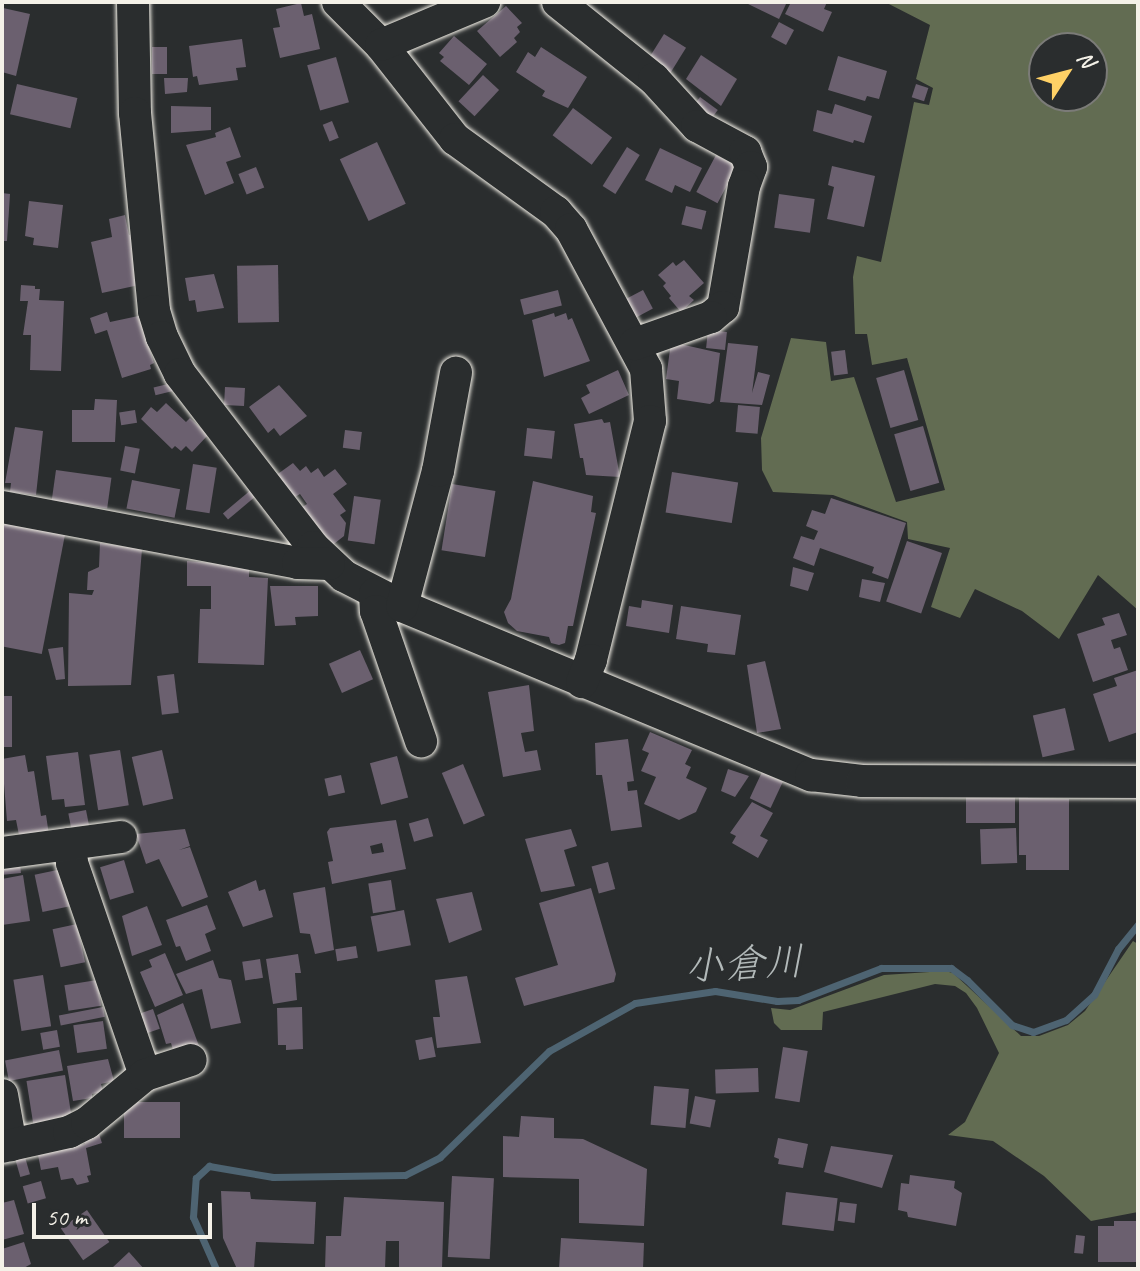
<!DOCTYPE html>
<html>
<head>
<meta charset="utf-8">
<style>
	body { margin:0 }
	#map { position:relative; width:1140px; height:1271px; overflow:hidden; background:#2a2d2e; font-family:Caveat,"Klee One",sans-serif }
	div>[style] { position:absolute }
	.green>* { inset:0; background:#626c52 }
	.stream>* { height:7px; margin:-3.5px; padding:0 3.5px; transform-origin:3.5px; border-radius:3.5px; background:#4e6472 }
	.building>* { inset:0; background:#6b606f; transform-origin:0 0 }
	.roads { filter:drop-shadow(0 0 2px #f4f1e8) drop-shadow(0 0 2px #f4f1e8) }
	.minor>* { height:32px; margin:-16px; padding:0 16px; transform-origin:16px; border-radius:16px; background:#2a2d2e }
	span { translate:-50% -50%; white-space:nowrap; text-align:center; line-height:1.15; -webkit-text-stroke:6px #2a2d2e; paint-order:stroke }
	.water-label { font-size:40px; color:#b2b9b9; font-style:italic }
	.frame { position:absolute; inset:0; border:4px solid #f4f1e8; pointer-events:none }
	.north { position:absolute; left:1028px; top:32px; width:80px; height:80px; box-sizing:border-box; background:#2a2d2e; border:2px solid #7b7b78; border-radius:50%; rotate:54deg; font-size:22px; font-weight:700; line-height:32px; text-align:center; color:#f4f1e8 }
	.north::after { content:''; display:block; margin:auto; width:28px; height:36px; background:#ffd166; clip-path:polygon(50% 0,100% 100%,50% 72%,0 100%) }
	.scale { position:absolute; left:32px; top:1203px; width:180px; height:36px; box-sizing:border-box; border:4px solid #f4f1e8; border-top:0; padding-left:10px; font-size:24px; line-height:28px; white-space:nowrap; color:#f4f1e8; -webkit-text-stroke:6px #2a2d2e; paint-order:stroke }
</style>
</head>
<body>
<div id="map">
	<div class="green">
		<i style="clip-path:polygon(evenodd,885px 2px,1138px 2px,1138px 610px,1098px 575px,1059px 639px,1022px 611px,975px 589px,960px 618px,931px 607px,950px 548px,908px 539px,907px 522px,833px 495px,773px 492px,762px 470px,761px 438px,791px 338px,826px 342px,831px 381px,854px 377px,896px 502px,945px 490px,907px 358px,872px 365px,867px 334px,855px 334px,853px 277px,857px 256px,881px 262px,914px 102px,929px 105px,933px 88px,916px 79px,930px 25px,885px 2px,1044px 48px,1092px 48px,1092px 96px,1044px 96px,1044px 48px)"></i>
		<i style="clip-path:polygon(1133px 941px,1138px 944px,1138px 1212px,1091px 1221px,1044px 1176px,993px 1141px,948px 1135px,965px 1122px,999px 1053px,977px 1008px,966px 993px,955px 986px,935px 984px,823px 1012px,822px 1030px,781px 1030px,774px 1023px,771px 1008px,790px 1010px,884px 975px,945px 971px,953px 973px,1021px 1036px,1039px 1036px,1068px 1025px,1085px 1011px)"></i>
	</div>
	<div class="stream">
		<i style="left:216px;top:1269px;width:57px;rotate:-113.9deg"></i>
		<i style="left:193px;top:1217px;width:39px;rotate:-86deg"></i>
		<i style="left:196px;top:1178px;width:18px;rotate:-43deg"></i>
		<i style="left:209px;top:1166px;width:65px;rotate:9.8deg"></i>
		<i style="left:273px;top:1177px;width:132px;rotate:-0.9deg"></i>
		<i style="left:405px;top:1175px;width:39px;rotate:-27deg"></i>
		<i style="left:440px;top:1157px;width:152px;rotate:-44.2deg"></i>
		<i style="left:549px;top:1051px;width:98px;rotate:-29.2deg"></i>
		<i style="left:635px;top:1003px;width:81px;rotate:-8.5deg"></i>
		<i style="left:715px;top:991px;width:63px;rotate:9.2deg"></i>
		<i style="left:777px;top:1001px;width:21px;rotate:-3deg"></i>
		<i style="left:798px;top:1000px;width:89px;rotate:-21.1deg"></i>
		<i style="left:881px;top:968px;width:70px"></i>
		<i style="left:951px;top:968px;width:20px;rotate:37deg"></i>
		<i style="left:967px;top:980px;width:64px;rotate:45deg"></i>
		<i style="left:1012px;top:1025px;width:22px;rotate:18deg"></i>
		<i style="left:1033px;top:1032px;width:35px;rotate:-20deg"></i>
		<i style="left:1066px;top:1020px;width:38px;rotate:-42deg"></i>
		<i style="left:1094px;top:995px;width:52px;rotate:-62.4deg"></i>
		<i style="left:1118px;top:949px;width:32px;rotate:-51deg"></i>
	</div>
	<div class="building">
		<i style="clip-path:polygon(744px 2px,787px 2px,779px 19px)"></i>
		<i style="clip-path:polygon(791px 2px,827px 2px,824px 9px,832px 12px,823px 32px,785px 14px)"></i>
		<i style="clip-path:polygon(301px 3px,304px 16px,312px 14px,320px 49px,280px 58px,273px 28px,280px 27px,276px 9px)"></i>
		<i style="clip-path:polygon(506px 6px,522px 23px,517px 27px,520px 32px,514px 38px,517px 42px,500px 57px,477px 31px)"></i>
		<i style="clip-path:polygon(3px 8px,30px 14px,16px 76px,2px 72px)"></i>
		<i style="left:779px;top:22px;width:17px;height:17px;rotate:28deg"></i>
		<i style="left:664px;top:34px;width:26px;height:30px;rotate:32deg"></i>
		<i style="clip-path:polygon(454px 36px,487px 64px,469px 85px,440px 61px,444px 57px,439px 53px)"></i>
		<i style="clip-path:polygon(242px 39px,246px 67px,236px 68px,238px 80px,199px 85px,197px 76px,193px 77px,189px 46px)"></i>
		<i style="left:152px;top:47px;width:15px;height:27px"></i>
		<i style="clip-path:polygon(541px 47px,587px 77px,568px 108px,542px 96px,545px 91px,516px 72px,528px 52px,535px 57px)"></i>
		<i style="clip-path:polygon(701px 55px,737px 79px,721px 106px,686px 79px)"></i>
		<i style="clip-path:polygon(838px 56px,887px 71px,879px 99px,867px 96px,865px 101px,828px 90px)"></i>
		<i style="left:336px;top:57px;width:47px;height:30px;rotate:74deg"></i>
		<i style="left:483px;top:75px;width:22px;height:36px;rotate:43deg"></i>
		<i style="clip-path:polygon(164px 78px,188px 78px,187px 92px,165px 94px)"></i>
		<i style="left:17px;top:84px;width:62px;height:31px;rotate:13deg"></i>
		<i style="left:916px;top:84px;width:13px;height:14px;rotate:18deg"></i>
		<i style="left:700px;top:97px;width:22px;height:11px;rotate:36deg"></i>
		<i style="clip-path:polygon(835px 104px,872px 116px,864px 143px,854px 140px,853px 143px,813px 131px,817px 110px,832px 114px)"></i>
		<i style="clip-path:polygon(171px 106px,211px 107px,211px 130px,171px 133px)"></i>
		<i style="left:573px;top:108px;width:49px;height:34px;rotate:37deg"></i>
		<i style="left:332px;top:121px;width:18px;height:10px;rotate:68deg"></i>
		<i style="clip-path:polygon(230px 127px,241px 157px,226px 162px,234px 183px,205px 195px,186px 145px,216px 137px,215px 133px)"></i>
		<i style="left:377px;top:142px;width:68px;height:41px;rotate:65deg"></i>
		<i style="left:627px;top:147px;width:15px;height:46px;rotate:32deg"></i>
		<i style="clip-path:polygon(660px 148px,702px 168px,690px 192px,675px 185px,672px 193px,645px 180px)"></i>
		<i style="left:716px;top:155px;width:24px;height:42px;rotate:28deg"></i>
		<i style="clip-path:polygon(832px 166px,875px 176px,864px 227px,827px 219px,834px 187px,828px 185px)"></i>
		<i style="left:256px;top:167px;width:22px;height:19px;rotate:68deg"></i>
		<i style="clip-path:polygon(2px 193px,10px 194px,7px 241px,2px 241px)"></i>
		<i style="left:779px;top:194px;width:36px;height:34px;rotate:8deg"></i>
		<i style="clip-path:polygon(29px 201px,63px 205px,58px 248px,33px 245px,34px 238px,25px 236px)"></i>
		<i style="left:686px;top:206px;width:21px;height:19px;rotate:14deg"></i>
		<i style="clip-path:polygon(125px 215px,129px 235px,135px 234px,139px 285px,102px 293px,91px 242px,112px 237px,109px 219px)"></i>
		<i style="clip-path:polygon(684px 260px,704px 283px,689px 296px,694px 300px,681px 312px,669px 298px,671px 296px,663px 286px,666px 283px,658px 275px,673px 262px,676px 266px)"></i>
		<i style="left:278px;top:265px;width:57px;height:41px;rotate:89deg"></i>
		<i style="clip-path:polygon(214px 274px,224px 308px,197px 312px,195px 300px,189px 301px,185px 278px)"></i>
		<i style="clip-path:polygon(21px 285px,35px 286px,35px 289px,40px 289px,39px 300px,64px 301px,61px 371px,30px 370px,31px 335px,23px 335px,28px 301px,20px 301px)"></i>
		<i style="left:558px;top:290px;width:16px;height:39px;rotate:76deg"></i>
		<i style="left:643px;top:290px;width:21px;height:21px;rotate:62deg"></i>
		<i style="clip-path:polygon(107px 312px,110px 322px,143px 315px,144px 332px,154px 363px,150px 365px,151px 369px,122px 378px,107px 330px,95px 334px,90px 318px)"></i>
		<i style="clip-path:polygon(554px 313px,555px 317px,566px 313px,568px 320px,572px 318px,590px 361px,544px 377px,532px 320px)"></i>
		<i style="left:708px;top:330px;width:19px;height:18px;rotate:6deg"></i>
		<i style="clip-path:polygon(671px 342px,720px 353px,714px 401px,710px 404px,677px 399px,679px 381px,666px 379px)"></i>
		<i style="clip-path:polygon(728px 343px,758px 346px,752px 393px,758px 372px,770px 375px,762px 405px,720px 402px)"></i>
		<i style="left:845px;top:350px;width:24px;height:14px;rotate:83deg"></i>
		<i style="clip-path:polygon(618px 370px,629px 395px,589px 414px,581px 398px,590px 393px,586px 385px)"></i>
		<i style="left:904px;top:370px;width:52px;height:29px;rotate:74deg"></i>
		<i style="left:172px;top:383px;width:8px;height:19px;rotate:76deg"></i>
		<i style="clip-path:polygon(279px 385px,307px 416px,280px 436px,274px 428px,268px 433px,249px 407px)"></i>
		<i style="left:225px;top:387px;width:20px;height:18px;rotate:3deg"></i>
		<i style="clip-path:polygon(95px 399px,117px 400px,115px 442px,72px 442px,72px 410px,94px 410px)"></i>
		<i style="clip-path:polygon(166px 403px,186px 422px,190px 418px,208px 435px,192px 452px,186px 446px,181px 451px,175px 446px,172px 449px,141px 419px,151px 407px,157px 412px)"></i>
		<i style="left:738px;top:405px;width:22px;height:27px;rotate:5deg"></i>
		<i style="left:135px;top:410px;width:13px;height:16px;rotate:81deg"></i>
		<i style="clip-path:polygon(602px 419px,604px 423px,610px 422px,620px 477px,586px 475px,583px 458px,580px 458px,574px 424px)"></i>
		<i style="left:923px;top:426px;width:59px;height:30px;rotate:74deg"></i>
		<i style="clip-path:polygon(15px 427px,43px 431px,36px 495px,10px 492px,11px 483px,5px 483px)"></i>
		<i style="left:527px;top:428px;width:28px;height:28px;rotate:6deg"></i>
		<i style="left:345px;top:430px;width:17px;height:18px;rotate:7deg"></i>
		<i style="left:125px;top:446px;width:15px;height:25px;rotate:11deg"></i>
		<i style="clip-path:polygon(293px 463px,300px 471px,306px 466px,311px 473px,318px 468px,324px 477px,335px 469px,347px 484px,333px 494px,346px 511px,340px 515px,346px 523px,344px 536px,330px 547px,301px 508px,307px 504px,300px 494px,295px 497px,290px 491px,287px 493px,275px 476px)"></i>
		<i style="left:193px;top:464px;width:24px;height:46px;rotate:9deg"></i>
		<i style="left:56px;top:470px;width:56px;height:31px;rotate:8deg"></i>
		<i style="left:672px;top:472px;width:67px;height:41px;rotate:9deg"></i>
		<i style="left:132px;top:480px;width:49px;height:29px;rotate:11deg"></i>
		<i style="clip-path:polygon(533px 481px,593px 496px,591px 512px,596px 513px,573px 626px,568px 626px,565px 643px,559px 645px,551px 643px,549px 637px,517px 631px,508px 623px,504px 612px,511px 599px)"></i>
		<i style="left:452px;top:484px;width:44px;height:67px;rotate:9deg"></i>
		<i style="left:252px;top:489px;width:8px;height:38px;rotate:50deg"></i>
		<i style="left:354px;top:496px;width:27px;height:45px;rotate:8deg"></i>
		<i style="clip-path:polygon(831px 498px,906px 523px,888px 579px,872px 573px,874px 567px,820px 548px,814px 566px,793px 558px,801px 536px,814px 540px,818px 531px,806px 526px,812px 510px,825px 514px)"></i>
		<i style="left:2px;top:518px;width:65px;height:126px;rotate:11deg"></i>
		<i style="left:907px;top:541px;width:37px;height:64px;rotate:19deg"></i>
		<i style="clip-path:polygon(100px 543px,142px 549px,131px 685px,68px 686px,69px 593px,92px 595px,94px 590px,87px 590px,88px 572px,99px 567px)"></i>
		<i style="clip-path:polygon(187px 561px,249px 566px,249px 577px,268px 578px,264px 665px,198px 663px,200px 609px,211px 609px,211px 586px,187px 586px)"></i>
		<i style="clip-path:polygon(793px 567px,814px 573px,808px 591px,790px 586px)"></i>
		<i style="clip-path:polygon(862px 579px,885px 583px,880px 602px,859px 597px)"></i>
		<i style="clip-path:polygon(270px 586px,318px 586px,318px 616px,295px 617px,296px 625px,275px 626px)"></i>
		<i style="clip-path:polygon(642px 600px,673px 605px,669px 633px,626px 626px,629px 606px,641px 608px)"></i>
		<i style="clip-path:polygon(681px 606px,741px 615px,735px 655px,707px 652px,708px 644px,676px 639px)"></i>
		<i style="clip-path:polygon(1119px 613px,1127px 635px,1111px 640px,1114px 649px,1120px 647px,1128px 670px,1093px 682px,1077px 634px,1105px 625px,1102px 618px)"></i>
		<i style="clip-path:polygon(63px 647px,65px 679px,56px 680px,48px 649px)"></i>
		<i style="left:360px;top:650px;width:32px;height:34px;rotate:66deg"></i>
		<i style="clip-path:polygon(765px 661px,781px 729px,757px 733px,747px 665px)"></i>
		<i style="clip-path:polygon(1138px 670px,1138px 732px,1109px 742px,1093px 694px,1117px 686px,1114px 678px)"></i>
		<i style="left:174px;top:674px;width:39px;height:17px;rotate:83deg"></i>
		<i style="clip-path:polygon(529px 685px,534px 731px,521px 733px,525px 752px,537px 750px,541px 770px,503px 777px,488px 692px)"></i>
		<i style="left:2px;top:696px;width:10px;height:51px"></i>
		<i style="left:1065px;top:708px;width:43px;height:33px;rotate:77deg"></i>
		<i style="clip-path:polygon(650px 732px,692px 750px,685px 764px,691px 767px,686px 778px,707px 788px,696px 812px,679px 820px,644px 804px,656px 777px,641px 771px,649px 753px,642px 750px)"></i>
		<i style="clip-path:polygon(628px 739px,634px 781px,627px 782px,628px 791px,637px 790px,642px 827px,611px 831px,602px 775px,596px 775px,595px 743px)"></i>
		<i style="left:120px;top:750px;width:56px;height:31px;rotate:81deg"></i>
		<i style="left:162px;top:750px;width:50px;height:31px;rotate:77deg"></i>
		<i style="clip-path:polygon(78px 752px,85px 805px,65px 807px,64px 799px,52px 800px,46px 756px)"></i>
		<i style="clip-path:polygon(25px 755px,28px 772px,34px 771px,41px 816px,46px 815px,49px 835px,20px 840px,16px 820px,7px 821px,2px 759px)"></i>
		<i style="left:397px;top:756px;width:43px;height:28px;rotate:75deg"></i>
		<i style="left:463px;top:764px;width:56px;height:23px;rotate:67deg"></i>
		<i style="clip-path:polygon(728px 769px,749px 776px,735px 797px,721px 791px)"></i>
		<i style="left:762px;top:772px;width:23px;height:29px;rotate:25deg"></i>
		<i style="left:341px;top:775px;width:18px;height:17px;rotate:77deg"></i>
		<i style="clip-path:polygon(1019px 794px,1028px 794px,1028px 798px,1069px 799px,1069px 870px,1026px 870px,1026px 855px,1019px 855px)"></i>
		<i style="left:966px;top:795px;width:49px;height:28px"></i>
		<i style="clip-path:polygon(752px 802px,773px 813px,760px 836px,768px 840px,758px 858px,732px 843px,736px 836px,730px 833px)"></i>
		<i style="left:86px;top:810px;width:21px;height:18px;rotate:79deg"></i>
		<i style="left:428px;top:818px;width:19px;height:20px;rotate:74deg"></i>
		<i style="clip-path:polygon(evenodd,396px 820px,406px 869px,332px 884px,328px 862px,333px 861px,327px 832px,330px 828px,396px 820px,382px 843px,384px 852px,372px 854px,370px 846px,382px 843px)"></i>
		<i style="left:1016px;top:828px;width:35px;height:36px;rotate:88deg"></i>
		<i style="clip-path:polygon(185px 829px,190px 846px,179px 850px,190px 847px,208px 897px,182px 907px,159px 859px,146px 864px,136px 834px)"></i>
		<i style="clip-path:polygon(571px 829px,577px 846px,564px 850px,575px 886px,541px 892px,525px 839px)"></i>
		<i style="left:124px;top:860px;width:34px;height:25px;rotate:73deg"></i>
		<i style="left:608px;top:862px;width:28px;height:17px;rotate:75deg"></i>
		<i style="left:20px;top:864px;width:9px;height:18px;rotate:84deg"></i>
		<i style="left:62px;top:869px;width:38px;height:28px;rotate:78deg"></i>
		<i style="clip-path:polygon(23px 875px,30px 921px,2px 925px,2px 879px)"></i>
		<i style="clip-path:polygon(256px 880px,259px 891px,265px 889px,273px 917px,243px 927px,228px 892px)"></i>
		<i style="left:391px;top:880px;width:30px;height:23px;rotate:81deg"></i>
		<i style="clip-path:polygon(325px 887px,334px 950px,315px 954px,310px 934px,300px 933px,293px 893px)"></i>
		<i style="clip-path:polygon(591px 888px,616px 974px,614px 982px,524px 1006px,515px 978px,558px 965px,539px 903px)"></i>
		<i style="clip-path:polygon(472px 892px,482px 930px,449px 943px,436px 899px)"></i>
		<i style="clip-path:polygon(207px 905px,216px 929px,205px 934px,211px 951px,186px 961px,180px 946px,176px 947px,166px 920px)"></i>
		<i style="clip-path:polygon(147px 906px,162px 945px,132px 956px,122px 916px)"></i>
		<i style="left:404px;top:910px;width:36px;height:34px;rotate:79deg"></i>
		<i style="left:77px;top:924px;width:39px;height:25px;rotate:78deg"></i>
		<i style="left:356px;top:946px;width:12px;height:21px;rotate:81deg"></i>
		<i style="clip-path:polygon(165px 953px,183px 995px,155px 1007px,140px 972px,152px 967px,149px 960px)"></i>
		<i style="clip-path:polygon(298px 954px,301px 973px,295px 973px,297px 1000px,273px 1004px,266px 959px)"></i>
		<i style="left:260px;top:959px;width:19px;height:18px;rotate:81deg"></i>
		<i style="clip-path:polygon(213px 960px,219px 978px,231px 980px,241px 1023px,211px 1029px,202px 989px,186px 994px,176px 974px)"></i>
		<i style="left:43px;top:975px;width:52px;height:30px;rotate:81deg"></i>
		<i style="clip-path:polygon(467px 976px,481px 1043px,437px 1048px,433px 1017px,440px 1017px,435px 980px)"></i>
		<i style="left:97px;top:980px;width:26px;height:33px;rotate:81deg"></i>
		<i style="clip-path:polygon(183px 1003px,199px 1046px,174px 1053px,171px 1043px,166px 1044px,157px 1015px)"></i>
		<i style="left:103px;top:1007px;width:10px;height:45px;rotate:79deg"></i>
		<i style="clip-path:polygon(302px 1007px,303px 1049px,286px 1050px,286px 1045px,278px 1045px,277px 1008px)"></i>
		<i style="left:153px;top:1009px;width:21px;height:20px;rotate:71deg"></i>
		<i style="left:103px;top:1021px;width:28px;height:30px;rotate:82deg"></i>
		<i style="left:57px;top:1030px;width:17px;height:17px;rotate:80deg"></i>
		<i style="left:432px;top:1037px;width:20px;height:17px;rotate:79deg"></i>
		<i style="left:783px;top:1047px;width:25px;height:52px;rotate:9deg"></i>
		<i style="left:59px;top:1050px;width:21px;height:55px;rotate:79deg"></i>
		<i style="clip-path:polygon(108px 1059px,114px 1081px,101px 1084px,103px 1092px,92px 1094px,92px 1098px,73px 1101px,67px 1066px)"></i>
		<i style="left:758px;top:1068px;width:24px;height:43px;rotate:88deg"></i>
		<i style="left:65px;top:1075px;width:46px;height:39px;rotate:81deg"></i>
		<i style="left:654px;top:1086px;width:35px;height:39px;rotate:5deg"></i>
		<i style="left:695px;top:1096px;width:21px;height:28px;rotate:11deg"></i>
		<i style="left:180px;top:1102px;width:36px;height:56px;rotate:90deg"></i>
		<i style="clip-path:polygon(521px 1116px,554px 1118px,554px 1138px,583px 1139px,647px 1169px,644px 1226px,579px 1223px,579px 1179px,503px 1177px,503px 1136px,519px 1137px)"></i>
		<i style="clip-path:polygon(99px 1134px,102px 1143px,86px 1148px,91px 1175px,87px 1176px,89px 1182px,77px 1185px,73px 1178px,61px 1180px,58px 1167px,41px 1170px,37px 1150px,77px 1138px,78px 1145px,85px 1144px,83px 1137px)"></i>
		<i style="clip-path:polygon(778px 1138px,808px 1144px,803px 1168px,778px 1164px,779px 1159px,774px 1157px)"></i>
		<i style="clip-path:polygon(831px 1146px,893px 1155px,882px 1188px,824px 1172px)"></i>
		<i style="left:25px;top:1157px;width:18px;height:10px;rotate:74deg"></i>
		<i style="clip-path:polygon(910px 1175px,955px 1181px,954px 1188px,962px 1193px,956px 1226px,908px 1217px,907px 1212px,898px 1210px,901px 1183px,909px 1184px)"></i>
		<i style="left:452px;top:1176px;width:42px;height:81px;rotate:3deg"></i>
		<i style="left:41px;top:1181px;width:18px;height:19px;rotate:74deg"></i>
		<i style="clip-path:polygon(221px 1191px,250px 1192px,251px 1199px,316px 1202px,314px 1244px,256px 1242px,254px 1269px,237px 1269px,223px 1238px)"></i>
		<i style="left:786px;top:1192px;width:52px;height:33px;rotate:7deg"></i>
		<i style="clip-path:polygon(344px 1197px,444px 1202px,442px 1268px,399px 1267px,399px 1241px,386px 1241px,385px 1269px,325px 1269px,326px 1236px,341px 1236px)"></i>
		<i style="clip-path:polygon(14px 1200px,24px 1234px,2px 1240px,2px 1203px)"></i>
		<i style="left:840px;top:1202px;width:17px;height:19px;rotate:7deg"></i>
		<i style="left:87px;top:1210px;width:39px;height:32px;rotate:55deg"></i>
		<i style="clip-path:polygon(1114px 1221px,1136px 1221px,1136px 1262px,1098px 1262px,1098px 1226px,1114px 1226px)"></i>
		<i style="left:1076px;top:1235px;width:9px;height:18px;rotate:6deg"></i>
		<i style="clip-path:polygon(561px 1238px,644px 1243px,643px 1269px,559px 1269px)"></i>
		<i style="clip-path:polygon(24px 1242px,31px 1264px,22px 1269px,2px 1269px,2px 1249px)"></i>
		<i style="clip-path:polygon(129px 1252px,144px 1269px,111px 1269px)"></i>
	</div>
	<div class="roads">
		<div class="minor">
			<i style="left:133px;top:2px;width:111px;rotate:89deg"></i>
			<i style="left:135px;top:113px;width:199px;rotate:84.5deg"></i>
			<i style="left:154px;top:311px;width:27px;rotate:73deg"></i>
			<i style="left:162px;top:337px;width:41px;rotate:64.1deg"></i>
			<i style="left:180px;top:374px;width:218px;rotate:52.4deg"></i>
			<i style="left:313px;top:547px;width:42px;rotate:43.1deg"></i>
			<i style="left:344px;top:576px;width:65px;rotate:27.3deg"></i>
			<i style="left:402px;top:606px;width:443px;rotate:22.5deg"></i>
			<i style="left:811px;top:775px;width:51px;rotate:6.7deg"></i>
			<i style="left:862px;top:781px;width:276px;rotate:0.2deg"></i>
			<i style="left:338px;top:2px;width:61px;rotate:45deg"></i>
			<i style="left:381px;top:45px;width:120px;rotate:51.8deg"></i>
			<i style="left:455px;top:139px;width:125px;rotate:35.9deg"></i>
			<i style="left:556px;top:212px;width:23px;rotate:49deg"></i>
			<i style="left:571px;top:229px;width:159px;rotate:61.8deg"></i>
			<i style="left:646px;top:369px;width:52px;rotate:85.6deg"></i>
			<i style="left:650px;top:421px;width:246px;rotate:103.9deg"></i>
			<i style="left:591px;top:660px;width:24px;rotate:112deg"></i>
			<i style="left:558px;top:2px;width:123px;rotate:38.7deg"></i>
			<i style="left:654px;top:79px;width:64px;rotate:47.5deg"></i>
			<i style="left:697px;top:126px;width:55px;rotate:28.4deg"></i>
			<i style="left:745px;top:152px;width:16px;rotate:68deg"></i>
			<i style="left:751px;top:167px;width:20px;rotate:110deg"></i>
			<i style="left:744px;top:186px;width:123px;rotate:99.8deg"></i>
			<i style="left:723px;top:307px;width:16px;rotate:140deg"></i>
			<i style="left:711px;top:317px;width:81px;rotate:160.4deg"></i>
			<i style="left:381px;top:45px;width:112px;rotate:-22.7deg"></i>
			<i style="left:2px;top:507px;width:301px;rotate:10.7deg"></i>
			<i style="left:298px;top:563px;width:31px;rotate:2deg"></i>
			<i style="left:375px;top:594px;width:17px;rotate:87deg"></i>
			<i style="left:376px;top:611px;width:138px;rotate:70.9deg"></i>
			<i style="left:402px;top:606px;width:140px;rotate:-75.1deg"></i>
			<i style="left:438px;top:471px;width:100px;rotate:-79.6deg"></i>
			<i style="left:70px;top:844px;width:19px;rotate:84deg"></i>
			<i style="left:72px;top:863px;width:224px;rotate:71deg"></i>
			<i style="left:2px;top:853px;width:120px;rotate:-7.7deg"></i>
			<i style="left:2px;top:1095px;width:51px;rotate:79.8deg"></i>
			<i style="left:2px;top:1147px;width:69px;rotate:-12.6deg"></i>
			<i style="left:69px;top:1132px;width:20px;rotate:-27deg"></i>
			<i style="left:87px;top:1123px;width:75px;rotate:-39.6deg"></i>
			<i style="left:145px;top:1075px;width:48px;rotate:-18.1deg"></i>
		</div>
	</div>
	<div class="water-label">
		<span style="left:744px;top:964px;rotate:-3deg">小倉川</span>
	</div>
	<div class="frame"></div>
	<div class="north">N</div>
	<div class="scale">50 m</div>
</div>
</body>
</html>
